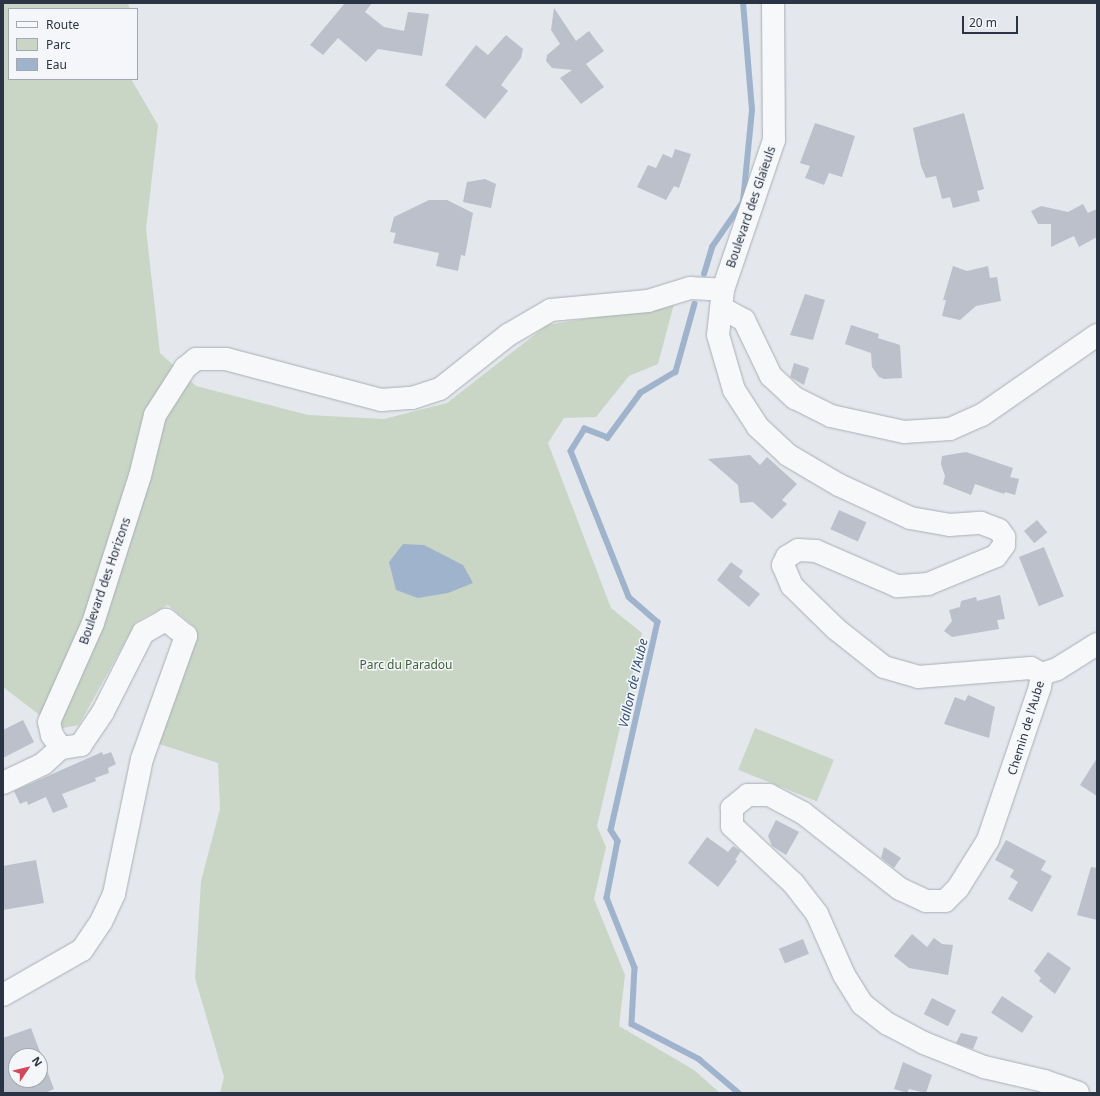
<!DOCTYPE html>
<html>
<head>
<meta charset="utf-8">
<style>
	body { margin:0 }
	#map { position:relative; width:1100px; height:1096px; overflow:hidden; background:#e4e7ec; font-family:"Noto Sans",sans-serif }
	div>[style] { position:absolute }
	.green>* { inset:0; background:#c9d6c5; transform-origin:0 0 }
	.water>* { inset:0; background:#9fb4cc }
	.stream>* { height:5.5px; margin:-2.75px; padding:0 2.75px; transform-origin:2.75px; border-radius:2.75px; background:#9fb4cc }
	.building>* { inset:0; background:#bbc0ca; transform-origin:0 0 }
	.roads { filter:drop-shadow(0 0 1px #a9aeb7) drop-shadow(0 0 1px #a9aeb7) }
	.minor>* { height:22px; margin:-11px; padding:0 11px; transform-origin:11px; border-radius:11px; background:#f7f8fa }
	span { translate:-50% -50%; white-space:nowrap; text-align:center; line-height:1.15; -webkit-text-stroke:3px #f4f6f9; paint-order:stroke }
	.street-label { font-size:12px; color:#2b3445 }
	.park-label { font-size:12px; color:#3f6138 }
	.water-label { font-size:13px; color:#34527a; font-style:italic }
	.frame { position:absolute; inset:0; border:4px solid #2b3445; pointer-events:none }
	.legend { position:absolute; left:8px; top:8px; width:130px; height:72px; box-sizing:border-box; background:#f4f6f9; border:1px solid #a4a8b1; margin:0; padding:5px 7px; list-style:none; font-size:12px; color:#2b3445 }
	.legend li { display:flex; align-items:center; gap:8px; height:20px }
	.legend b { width:20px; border:1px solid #a4a8b1 }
	.north { position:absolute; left:8px; top:1048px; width:40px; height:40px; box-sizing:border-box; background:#f4f6f9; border:1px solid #a4a8b1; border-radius:50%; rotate:55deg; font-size:11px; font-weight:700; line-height:16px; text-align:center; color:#2b3445 }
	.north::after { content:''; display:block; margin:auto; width:14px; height:18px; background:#d1495b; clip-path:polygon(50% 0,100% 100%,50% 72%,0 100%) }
	.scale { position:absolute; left:962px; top:16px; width:56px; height:18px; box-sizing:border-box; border:2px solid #2b3445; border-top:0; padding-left:5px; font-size:12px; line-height:14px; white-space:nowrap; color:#2b3445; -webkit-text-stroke:3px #f4f6f9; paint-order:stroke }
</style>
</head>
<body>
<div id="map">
	<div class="green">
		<i style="clip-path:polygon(3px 3px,128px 3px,130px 9px,9px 9px,9px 79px,131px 79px,158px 125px,146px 229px,160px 353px,196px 386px,308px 415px,384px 419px,447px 403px,547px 325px,674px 304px,658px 364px,629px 376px,596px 417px,564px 418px,548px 443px,611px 608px,642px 633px,597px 826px,606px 847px,594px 899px,625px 975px,619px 1026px,694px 1070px,720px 1093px,220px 1093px,224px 1077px,195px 978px,201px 881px,220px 809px,218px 763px,156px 743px,182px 676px,196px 628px,168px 605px,136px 622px,79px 725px,58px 729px,3px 687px)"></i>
		<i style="left:755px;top:728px;width:85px;height:45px;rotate:22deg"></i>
	</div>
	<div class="water">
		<i style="clip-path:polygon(403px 544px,424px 545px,463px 565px,473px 583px,448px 593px,418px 598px,396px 590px,389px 562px)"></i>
	</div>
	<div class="stream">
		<i style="left:704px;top:274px;width:28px;rotate:-73deg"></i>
		<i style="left:712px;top:247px;width:55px;rotate:-55.4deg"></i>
		<i style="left:743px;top:202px;width:92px;rotate:-84.4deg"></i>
		<i style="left:752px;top:110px;width:107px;rotate:-94.8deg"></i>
		<i style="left:695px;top:304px;width:71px;rotate:105.6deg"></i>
		<i style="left:676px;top:372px;width:41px;rotate:149deg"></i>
		<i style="left:641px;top:393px;width:56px;rotate:126.3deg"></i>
		<i style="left:608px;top:438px;width:25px;rotate:-159deg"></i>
		<i style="left:585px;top:429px;width:26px;rotate:122deg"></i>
		<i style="left:571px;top:451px;width:157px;rotate:68.3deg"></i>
		<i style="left:629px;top:597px;width:38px;rotate:41deg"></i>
		<i style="left:658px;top:622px;width:213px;rotate:102.7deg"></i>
		<i style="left:611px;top:830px;width:13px;rotate:58deg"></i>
		<i style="left:618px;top:841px;width:58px;rotate:100.9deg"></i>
		<i style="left:607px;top:898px;width:75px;rotate:68.2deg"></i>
		<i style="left:635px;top:968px;width:56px;rotate:93.1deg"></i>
		<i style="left:632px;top:1024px;width:76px;rotate:27.6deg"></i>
		<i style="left:699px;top:1059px;width:52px;rotate:40.4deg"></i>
	</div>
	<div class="building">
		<i style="clip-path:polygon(345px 3px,372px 3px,365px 12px,384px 27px,404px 31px,408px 12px,429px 14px,422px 56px,378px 49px,366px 62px,338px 38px,323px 55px,310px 45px)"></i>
		<i style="clip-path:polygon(554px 8px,576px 41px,589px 31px,604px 51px,586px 64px,604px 87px,581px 104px,560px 78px,572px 70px,552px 68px,546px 61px,547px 55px,560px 44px,551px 30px)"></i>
		<i style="clip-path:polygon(506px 35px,523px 49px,521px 58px,501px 85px,508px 91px,485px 119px,445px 85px,476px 45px,488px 55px)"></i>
		<i style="clip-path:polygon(964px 113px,984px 189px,977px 191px,980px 201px,953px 208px,950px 197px,942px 199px,936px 176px,926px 178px,921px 166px,913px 128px)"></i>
		<i style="clip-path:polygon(815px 123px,855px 136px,842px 177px,829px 173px,824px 185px,805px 178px,810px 166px,800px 163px)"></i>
		<i style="clip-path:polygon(675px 149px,691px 154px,679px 188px,674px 186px,666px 200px,637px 187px,648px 165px,656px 168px,663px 154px,672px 158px)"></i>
		<i style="clip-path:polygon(485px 179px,496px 184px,491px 208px,463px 202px,467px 182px)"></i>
		<i style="clip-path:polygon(429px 200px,447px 200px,473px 213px,465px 256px,461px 255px,458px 271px,436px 266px,439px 253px,393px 243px,396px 233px,390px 232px,394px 217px)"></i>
		<i style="clip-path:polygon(1083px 204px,1088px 213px,1097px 209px,1097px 237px,1079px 247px,1074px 236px,1051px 247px,1051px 224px,1038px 224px,1031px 211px,1041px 206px,1068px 212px)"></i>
		<i style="clip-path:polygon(953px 266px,967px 271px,988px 266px,990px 278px,997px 277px,1001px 301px,976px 306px,960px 320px,942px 316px,946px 300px,943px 300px)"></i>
		<i style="clip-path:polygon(805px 294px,825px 300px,813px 340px,790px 335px)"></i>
		<i style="clip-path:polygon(851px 325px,879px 334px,878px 338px,900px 345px,902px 378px,884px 379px,879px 377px,872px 367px,871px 353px,845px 344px)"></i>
		<i style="clip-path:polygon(794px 363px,809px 368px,804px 385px,790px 377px)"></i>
		<i style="clip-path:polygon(966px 452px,1013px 468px,1010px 477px,1019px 479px,1015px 495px,1005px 492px,1004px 494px,975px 484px,971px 495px,943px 484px,945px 476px,941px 464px,942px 456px)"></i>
		<i style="clip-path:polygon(750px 455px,760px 465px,767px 457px,797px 484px,782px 500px,787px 504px,772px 519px,753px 502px,740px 503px,738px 485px,708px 459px)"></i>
		<i style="left:839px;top:510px;width:30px;height:21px;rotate:24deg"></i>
		<i style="left:1037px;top:520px;width:16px;height:17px;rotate:50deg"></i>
		<i style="left:1044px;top:547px;width:53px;height:27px;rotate:68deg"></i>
		<i style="clip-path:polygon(731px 562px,743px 571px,739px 577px,760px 594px,749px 607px,717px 580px)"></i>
		<i style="clip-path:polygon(1000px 595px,1005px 619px,997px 620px,999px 629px,952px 637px,944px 631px,952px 621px,949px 610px,960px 607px,961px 601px,976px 597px,977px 601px)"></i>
		<i style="clip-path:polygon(968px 695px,995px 707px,989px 738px,944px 724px,955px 697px,965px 701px)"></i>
		<i style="clip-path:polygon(23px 720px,34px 742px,3px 758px,3px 730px)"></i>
		<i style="clip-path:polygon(102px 752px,103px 755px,111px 752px,116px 764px,108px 768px,109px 773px,95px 778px,96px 781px,62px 794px,68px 807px,53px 813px,46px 797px,28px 805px,27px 801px,20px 804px,14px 791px)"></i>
		<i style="clip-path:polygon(1097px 758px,1097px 796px,1080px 785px)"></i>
		<i style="clip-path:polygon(776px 820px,799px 832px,786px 855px,772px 846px,768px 836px)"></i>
		<i style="clip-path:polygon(707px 837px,728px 852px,733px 846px,741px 851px,735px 860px,737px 861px,718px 887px,688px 863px)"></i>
		<i style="clip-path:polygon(1006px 840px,1046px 861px,1041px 870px,1052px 876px,1032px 912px,1008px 899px,1018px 882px,1010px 877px,1014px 870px,995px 860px)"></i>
		<i style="clip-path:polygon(884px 847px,901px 858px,894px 868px,881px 858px)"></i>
		<i style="clip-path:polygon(36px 860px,44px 903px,3px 910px,3px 866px)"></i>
		<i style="clip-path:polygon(1091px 867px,1097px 868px,1097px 920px,1077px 915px)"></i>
		<i style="clip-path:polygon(912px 934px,927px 947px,934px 938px,942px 944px,953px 945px,948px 975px,909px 968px,894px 956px)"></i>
		<i style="left:803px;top:939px;width:16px;height:26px;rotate:68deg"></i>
		<i style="clip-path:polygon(1048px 952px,1071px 968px,1055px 994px,1039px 981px,1041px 978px,1034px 971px)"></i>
		<i style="left:1002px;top:996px;width:37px;height:20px;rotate:33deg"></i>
		<i style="left:932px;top:998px;width:27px;height:18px;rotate:27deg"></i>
		<i style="clip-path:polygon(evenodd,31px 1028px,54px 1089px,45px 1093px,3px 1093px,3px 1038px,31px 1028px,16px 1056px,40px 1056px,40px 1080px,16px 1080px,16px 1056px)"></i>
		<i style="clip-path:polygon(961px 1033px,978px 1037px,973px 1049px,956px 1043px)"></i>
		<i style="clip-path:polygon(903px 1062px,932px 1075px,926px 1093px,909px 1089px,907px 1093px,894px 1089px)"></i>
	</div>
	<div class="roads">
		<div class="minor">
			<i style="left:773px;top:3px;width:137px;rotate:89.6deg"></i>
			<i style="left:774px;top:140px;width:158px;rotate:108.8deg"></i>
			<i style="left:723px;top:290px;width:45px;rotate:96.3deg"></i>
			<i style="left:718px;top:335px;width:57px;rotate:73.8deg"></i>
			<i style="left:734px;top:390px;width:44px;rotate:57deg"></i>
			<i style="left:758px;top:427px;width:41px;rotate:43deg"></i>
			<i style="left:788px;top:455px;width:59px;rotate:30.5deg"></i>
			<i style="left:839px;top:485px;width:78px;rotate:24.9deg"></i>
			<i style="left:910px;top:518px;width:40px;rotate:10deg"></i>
			<i style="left:949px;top:525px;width:32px;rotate:-4deg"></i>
			<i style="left:981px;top:523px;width:19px;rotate:21deg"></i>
			<i style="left:999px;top:530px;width:9px;rotate:54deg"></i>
			<i style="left:1004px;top:537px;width:8px;rotate:90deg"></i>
			<i style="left:1004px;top:545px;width:14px;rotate:126deg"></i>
			<i style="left:996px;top:556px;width:74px;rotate:157.6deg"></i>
			<i style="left:928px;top:584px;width:31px;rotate:176deg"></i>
			<i style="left:897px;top:586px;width:88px;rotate:-156.6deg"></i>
			<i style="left:816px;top:551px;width:18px;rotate:-177deg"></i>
			<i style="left:798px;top:550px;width:13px;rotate:148deg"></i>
			<i style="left:787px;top:557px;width:9px;rotate:117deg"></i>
			<i style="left:783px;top:565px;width:23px;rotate:67deg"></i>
			<i style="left:792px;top:586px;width:62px;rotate:44.3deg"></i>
			<i style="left:836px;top:629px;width:61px;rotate:38.4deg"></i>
			<i style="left:884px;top:667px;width:35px;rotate:16deg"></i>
			<i style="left:918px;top:677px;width:113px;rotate:-4.6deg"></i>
			<i style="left:1031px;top:668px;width:13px;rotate:29deg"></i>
			<i style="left:722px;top:308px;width:25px;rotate:29deg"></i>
			<i style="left:744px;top:320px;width:62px;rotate:64.3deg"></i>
			<i style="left:771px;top:376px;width:33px;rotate:43deg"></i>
			<i style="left:795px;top:398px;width:40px;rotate:26.6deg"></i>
			<i style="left:831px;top:416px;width:75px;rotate:12.4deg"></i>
			<i style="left:904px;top:432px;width:46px;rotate:-3.7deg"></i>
			<i style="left:950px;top:429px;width:35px;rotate:-24deg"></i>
			<i style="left:982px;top:415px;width:140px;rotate:-34.8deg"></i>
			<i style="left:1042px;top:674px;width:13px;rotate:99deg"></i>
			<i style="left:1040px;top:687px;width:162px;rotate:108.8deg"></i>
			<i style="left:988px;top:840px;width:57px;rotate:122deg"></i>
			<i style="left:958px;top:888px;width:18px;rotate:135deg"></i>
			<i style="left:945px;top:901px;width:19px;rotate:180deg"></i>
			<i style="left:926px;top:901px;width:29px;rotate:-155deg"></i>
			<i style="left:900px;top:889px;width:123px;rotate:-141.9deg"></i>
			<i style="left:803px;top:813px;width:38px;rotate:-152deg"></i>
			<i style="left:769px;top:795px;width:21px;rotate:180deg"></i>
			<i style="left:748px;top:795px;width:21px;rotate:141deg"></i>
			<i style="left:732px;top:808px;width:18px;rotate:90deg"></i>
			<i style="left:732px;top:826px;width:83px;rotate:43.1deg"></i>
			<i style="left:793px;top:883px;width:39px;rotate:52deg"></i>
			<i style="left:817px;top:914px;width:67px;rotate:66.1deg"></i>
			<i style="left:844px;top:975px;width:34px;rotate:58deg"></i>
			<i style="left:862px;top:1004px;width:33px;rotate:38deg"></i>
			<i style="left:888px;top:1024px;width:41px;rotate:27.8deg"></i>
			<i style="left:924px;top:1043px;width:65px;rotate:21.8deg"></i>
			<i style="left:984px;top:1067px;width:62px;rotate:13.1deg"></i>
			<i style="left:1044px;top:1081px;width:36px;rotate:19deg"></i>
			<i style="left:1042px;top:674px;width:16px;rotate:-18deg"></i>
			<i style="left:1057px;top:669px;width:47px;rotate:-32deg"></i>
			<i style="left:3px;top:783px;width:44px;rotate:-25.4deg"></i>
			<i style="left:43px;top:764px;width:24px;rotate:-42deg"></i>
			<i style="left:3px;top:995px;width:91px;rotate:-29.7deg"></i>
			<i style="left:82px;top:950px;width:34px;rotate:-56deg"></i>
			<i style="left:101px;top:922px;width:31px;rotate:-65deg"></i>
			<i style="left:114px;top:894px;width:138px;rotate:-78.3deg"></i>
			<i style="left:142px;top:759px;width:131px;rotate:-70.3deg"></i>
			<i style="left:186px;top:636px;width:26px;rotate:-141deg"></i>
			<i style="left:166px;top:620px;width:26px;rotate:151deg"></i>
			<i style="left:143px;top:633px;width:89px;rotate:116.9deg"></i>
			<i style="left:103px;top:712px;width:40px;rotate:124deg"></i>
			<i style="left:81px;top:745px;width:20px;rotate:171deg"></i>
			<i style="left:61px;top:748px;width:16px;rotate:-125deg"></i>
			<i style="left:52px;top:735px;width:13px;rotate:-103deg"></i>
			<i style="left:49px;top:722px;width:108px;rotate:-66deg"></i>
			<i style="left:93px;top:623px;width:154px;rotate:-72.3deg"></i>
			<i style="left:140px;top:476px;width:63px;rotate:-76.2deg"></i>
			<i style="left:155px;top:415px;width:56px;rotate:-57.4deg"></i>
			<i style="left:185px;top:368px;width:14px;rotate:-39deg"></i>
			<i style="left:196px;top:359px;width:30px"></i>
			<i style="left:226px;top:359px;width:160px;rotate:14.8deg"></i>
			<i style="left:381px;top:400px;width:31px;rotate:-4deg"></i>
			<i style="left:412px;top:398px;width:29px;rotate:-18deg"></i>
			<i style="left:440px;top:389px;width:87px;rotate:-38.5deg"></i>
			<i style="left:508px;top:335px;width:50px;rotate:-30.2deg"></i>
			<i style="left:551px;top:310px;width:97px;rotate:-5.3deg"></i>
			<i style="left:648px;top:301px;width:44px;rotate:-17.2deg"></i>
			<i style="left:690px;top:288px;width:33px;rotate:3deg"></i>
		</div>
	</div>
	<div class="street-label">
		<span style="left:751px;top:207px;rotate:-71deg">Boulevard des Glaïeuls</span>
		<span style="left:105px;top:581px;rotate:-71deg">Boulevard des Horizons</span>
		<span style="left:1026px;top:728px;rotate:-73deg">Chemin de l'Aube</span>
	</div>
	<div class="park-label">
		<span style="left:406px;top:665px">Parc du Paradou</span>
	</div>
	<div class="water-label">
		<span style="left:633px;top:683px;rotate:-77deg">Vallon de l'Aube</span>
	</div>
	<div class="frame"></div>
	<ul class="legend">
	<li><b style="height:5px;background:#f7f8fa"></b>Route</li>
	<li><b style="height:11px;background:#c9d6c5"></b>Parc</li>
	<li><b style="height:11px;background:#9fb4cc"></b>Eau</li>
	</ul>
	<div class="north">N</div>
	<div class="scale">20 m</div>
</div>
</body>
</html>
